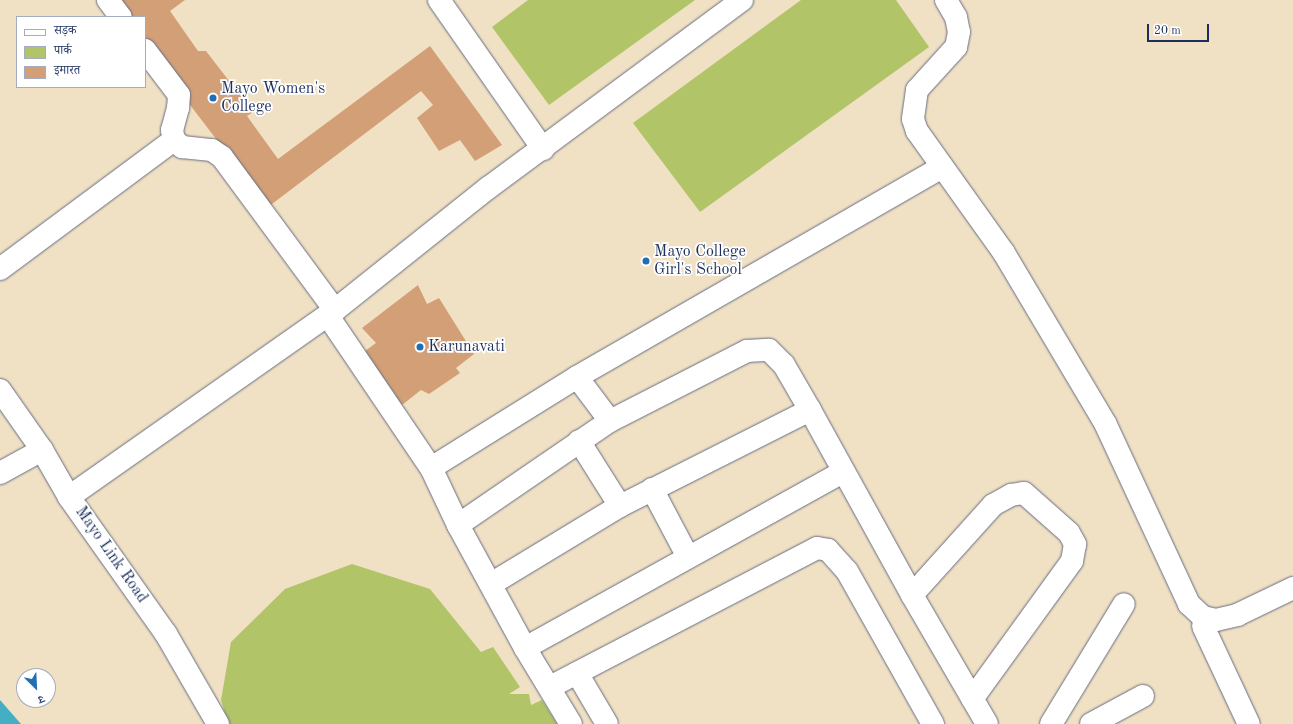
<!DOCTYPE html>
<html>
<head>
<meta charset="utf-8">
<style>
	body { margin:0 }
	#map { position:relative; width:1293px; height:724px; overflow:hidden; background:#f1e1c4; font-family:"Old Standard TT","Noto Serif Devanagari",serif }
	div>[style] { position:absolute }
	.green>* { inset:0; background:#b1c468 }
	.water>* { inset:0; background:#44aec3 }
	.building>* { inset:0; background:#d29f77 }
	.roads { filter:drop-shadow(0 0 1px #666d82) drop-shadow(0 0 1px #666d82) }
	.minor>* { height:22px; margin:-11px; padding:0 11px; transform-origin:11px; border-radius:11px; background:#fff }
	.dots>* { width:11px; height:11px; translate:-50% -50%; box-sizing:border-box; border:2px solid #fff; border-radius:50% }
	span { translate:-50% -50%; white-space:nowrap; text-align:center; line-height:1.15; -webkit-text-stroke:3.5px #fff; paint-order:stroke }
	.poi-label { font-size:16px; color:#1b2f5e }
	.left { translate:0 -50%; text-align:left }
	.street-label { font-size:16px; color:#1b2f5e }
	.legend { position:absolute; left:16px; top:16px; width:130px; height:72px; box-sizing:border-box; background:#fff; border:1px solid #a4acbf; margin:0; padding:5px 7px; list-style:none; font-size:12px; color:#1b2f5e }
	.legend li { display:flex; align-items:center; gap:8px; height:20px }
	.legend b { width:20px; border:1px solid #a4acbf }
	.north { position:absolute; left:16px; top:668px; width:40px; height:40px; box-sizing:border-box; background:#fff; border:1px solid #a4acbf; border-radius:50%; rotate:156deg; font-size:11px; font-weight:700; line-height:16px; text-align:center; color:#1b2f5e }
	.north::after { content:''; display:block; margin:auto; width:14px; height:18px; background:#1f6fb2; clip-path:polygon(50% 0,100% 100%,50% 72%,0 100%) }
	.scale { position:absolute; left:1147px; top:24px; width:62px; height:18px; box-sizing:border-box; border:2px solid #1b2f5e; border-top:0; padding-left:5px; font-size:12px; line-height:14px; white-space:nowrap; color:#1b2f5e; -webkit-text-stroke:3px #fff; paint-order:stroke }
</style>
</head>
<body>
<div id="map">
	<div class="green">
		<i style="clip-path:polygon(528px 0,695px 0,549px 105px,492px 27px)"></i>
		<i style="clip-path:polygon(801px 0,896px 0,929px 47px,700px 212px,633px 123px)"></i>
		<i style="clip-path:polygon(352px 564px,430px 589px,481px 652px,493px 647px,520px 687px,509px 694px,529px 694px,531px 705px,542px 700px,557px 724px,228px 724px,221px 700px,231px 642px,285px 589px)"></i>
	</div>
	<div class="water">
		<i style="clip-path:polygon(0 700px,21px 724px,0 724px)"></i>
	</div>
	<div class="building">
		<i style="clip-path:polygon(117px 0,185px 0,170px 11px,198px 51px,206px 51px,253px 112px,247px 116px,278px 159px,430px 46px,502px 145px,475px 161px,460px 140px,439px 151px,417px 118px,433px 105px,421px 91px,268px 207px,145px 46px,145px 17px,123px 17px)"></i>
		<i style="clip-path:polygon(418px 285px,427px 304px,439px 298px,474px 354px,456px 368px,460px 373px,429px 394px,421px 390px,402px 405px,365px 351px,376px 343px,362px 328px)"></i>
	</div>
	<div class="roads">
		<div class="minor">
			<i style="left:108px;top:0;width:21px;rotate:53deg"></i>
			<i style="left:439px;top:0;width:182px;rotate:55.1deg"></i>
			<i style="left:946px;top:0;width:20px;rotate:60deg"></i>
			<i style="left:956px;top:17px;width:15px;rotate:79deg"></i>
			<i style="left:959px;top:32px;width:15px;rotate:101deg"></i>
			<i style="left:956px;top:47px;width:58px;rotate:132.2deg"></i>
			<i style="left:917px;top:90px;width:29px;rotate:98deg"></i>
			<i style="left:913px;top:119px;width:13px;rotate:72deg"></i>
			<i style="left:917px;top:131px;width:150px;rotate:54.5deg"></i>
			<i style="left:1004px;top:253px;width:198px;rotate:59.3deg"></i>
			<i style="left:1105px;top:423px;width:200px;rotate:65.1deg"></i>
			<i style="left:1189px;top:604px;width:19px;rotate:43deg"></i>
			<i style="left:1203px;top:617px;width:13px;rotate:13deg"></i>
			<i style="left:1216px;top:620px;width:22px;rotate:-13deg"></i>
			<i style="left:1237px;top:615px;width:62px;rotate:-25.7deg"></i>
			<i style="left:145px;top:50px;width:56px;rotate:52.9deg"></i>
			<i style="left:179px;top:95px;width:13px;rotate:94deg"></i>
			<i style="left:178px;top:108px;width:23px;rotate:105deg"></i>
			<i style="left:172px;top:130px;width:10px;rotate:79deg"></i>
			<i style="left:174px;top:140px;width:11px;rotate:41deg"></i>
			<i style="left:182px;top:147px;width:30px;rotate:6deg"></i>
			<i style="left:212px;top:150px;width:12px;rotate:35deg"></i>
			<i style="left:222px;top:157px;width:190px;rotate:53.6deg"></i>
			<i style="left:0;top:269px;width:217px;rotate:-36.6deg"></i>
			<i style="left:328px;top:316px;width:184px;rotate:55.9deg"></i>
			<i style="left:577px;top:377px;width:55px;rotate:53.1deg"></i>
			<i style="left:0;top:390px;width:73px;rotate:55deg"></i>
			<i style="left:42px;top:450px;width:54px;rotate:60.1deg"></i>
			<i style="left:69px;top:497px;width:168px;rotate:54.7deg"></i>
			<i style="left:166px;top:634px;width:104px;rotate:60deg"></i>
			<i style="left:579px;top:441px;width:77px;rotate:57.8deg"></i>
			<i style="left:0;top:473px;width:48px;rotate:-28.7deg"></i>
			<i style="left:652px;top:489px;width:77px;rotate:62.1deg"></i>
			<i style="left:69px;top:497px;width:325px;rotate:-35.1deg"></i>
			<i style="left:335px;top:310px;width:196px;rotate:-38.6deg"></i>
			<i style="left:488px;top:188px;width:316px;rotate:-36.5deg"></i>
			<i style="left:458px;top:525px;width:184px;rotate:-34.4deg"></i>
			<i style="left:610px;top:421px;width:154px;rotate:-27.1deg"></i>
			<i style="left:747px;top:351px;width:22px;rotate:-3deg"></i>
			<i style="left:769px;top:350px;width:21px;rotate:45deg"></i>
			<i style="left:784px;top:365px;width:52px;rotate:60deg"></i>
			<i style="left:810px;top:410px;width:211px;rotate:61.1deg"></i>
			<i style="left:912px;top:595px;width:149px;rotate:59.8deg"></i>
			<i style="left:491px;top:584px;width:151px;rotate:-31.2deg"></i>
			<i style="left:620px;top:506px;width:213px;rotate:-26.8deg"></i>
			<i style="left:912px;top:595px;width:121px;rotate:-48deg"></i>
			<i style="left:993px;top:505px;width:21px;rotate:-29deg"></i>
			<i style="left:1011px;top:495px;width:13px;rotate:-9deg"></i>
			<i style="left:1024px;top:493px;width:60px;rotate:41.6deg"></i>
			<i style="left:1069px;top:533px;width:13px;rotate:61deg"></i>
			<i style="left:1075px;top:544px;width:17px;rotate:100deg"></i>
			<i style="left:1072px;top:561px;width:170px;rotate:125.9deg"></i>
			<i style="left:1203px;top:626px;width:108px;rotate:64.9deg"></i>
			<i style="left:525px;top:648px;width:363px;rotate:-29deg"></i>
			<i style="left:577px;top:673px;width:59px;rotate:59.5deg"></i>
			<i style="left:550px;top:687px;width:301px;rotate:-27.5deg"></i>
			<i style="left:817px;top:548px;width:11px;rotate:10deg"></i>
			<i style="left:828px;top:550px;width:28px;rotate:48deg"></i>
			<i style="left:847px;top:571px;width:176px;rotate:60.7deg"></i>
			<i style="left:571px;top:724px;width:89px;rotate:-121.2deg"></i>
			<i style="left:525px;top:648px;width:140px;rotate:-118.6deg"></i>
			<i style="left:458px;top:525px;width:63px;rotate:-115.3deg"></i>
			<i style="left:431px;top:468px;width:172px;rotate:-31.9deg"></i>
			<i style="left:577px;top:377px;width:421px;rotate:-29.9deg"></i>
			<i style="left:1051px;top:724px;width:140px;rotate:-58.7deg"></i>
			<i style="left:1091px;top:724px;width:59px;rotate:-28.3deg"></i>
		</div>
	</div>
	<div class="dots">
		<i style="left:213px;top:98px;background:#1f6fb2"></i>
		<i style="left:646px;top:261px;background:#1f6fb2"></i>
		<i style="left:420px;top:347px;background:#1f6fb2"></i>
	</div>
	<div class="poi-label">
		<span class="left" style="left:221px;top:98px">Mayo Women's<br>College</span>
		<span class="left" style="left:654px;top:261px">Mayo College<br>Girl's School</span>
		<span class="left" style="left:428px;top:347px">Karunavati</span>
	</div>
	<div class="street-label">
		<span style="left:111px;top:555px;rotate:55deg">Mayo Link Road</span>
	</div>
	<ul class="legend">
	<li><b style="height:5px;background:#fff"></b>सड़क</li>
	<li><b style="height:11px;background:#b1c468"></b>पार्क</li>
	<li><b style="height:11px;background:#d29f77"></b>इमारत</li>
	</ul>
	<div class="north">उ</div>
	<div class="scale">20 m</div>
</div>
</body>
</html>
